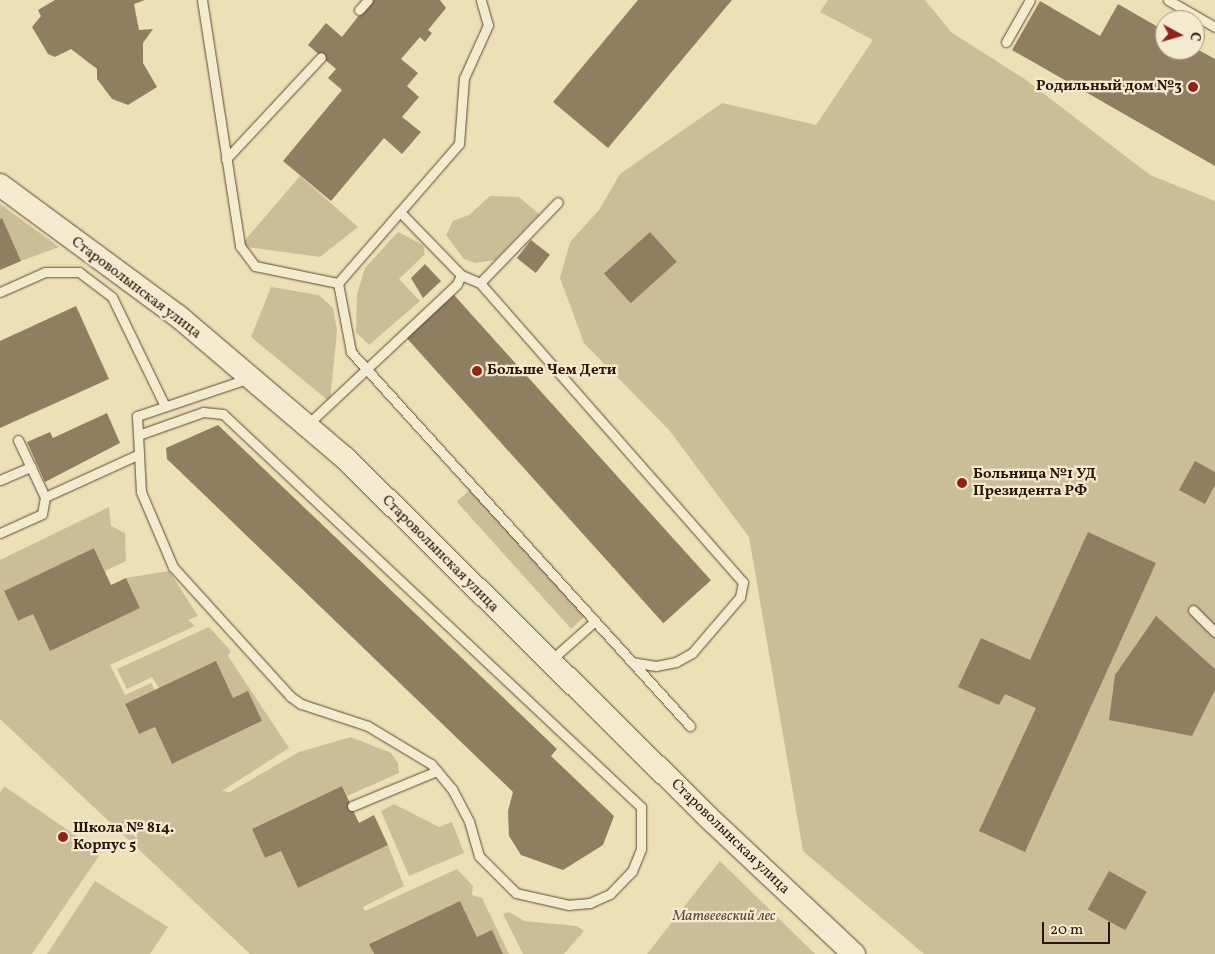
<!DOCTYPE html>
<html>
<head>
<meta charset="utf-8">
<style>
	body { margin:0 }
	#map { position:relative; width:1215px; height:954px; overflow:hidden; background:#ece0b7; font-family:Vollkorn,serif }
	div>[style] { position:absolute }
	.green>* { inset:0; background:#ccbd99; transform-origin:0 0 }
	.building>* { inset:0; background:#907e63; transform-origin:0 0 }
	.roads { filter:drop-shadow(0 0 1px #5d4734) drop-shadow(0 0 1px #5d4734) }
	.service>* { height:9px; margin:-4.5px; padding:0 4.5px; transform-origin:4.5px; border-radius:4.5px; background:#f3ebd0 }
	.tertiary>* { height:22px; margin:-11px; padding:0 11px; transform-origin:11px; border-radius:11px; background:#f3ebd0 }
	.dots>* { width:14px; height:14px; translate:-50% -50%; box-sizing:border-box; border:2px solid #f3ebd0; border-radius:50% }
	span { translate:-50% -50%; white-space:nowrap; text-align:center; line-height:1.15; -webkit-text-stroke:4.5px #f3ebd0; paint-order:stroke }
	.poi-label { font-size:15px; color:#2d1408; font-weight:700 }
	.right { translate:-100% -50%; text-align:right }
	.left { translate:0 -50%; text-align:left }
	.street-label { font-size:15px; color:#2d1408 }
	.park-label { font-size:15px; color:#5d4734; font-style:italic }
	.north { position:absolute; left:1155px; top:10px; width:50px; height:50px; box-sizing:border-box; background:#f3ebd0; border:1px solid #a49580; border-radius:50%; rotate:96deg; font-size:14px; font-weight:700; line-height:20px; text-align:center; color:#2d1408 }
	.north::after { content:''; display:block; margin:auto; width:18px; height:22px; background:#8f2418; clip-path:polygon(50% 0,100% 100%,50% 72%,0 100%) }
	.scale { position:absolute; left:1042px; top:922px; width:68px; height:22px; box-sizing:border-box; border:2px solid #2d1408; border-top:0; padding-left:6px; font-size:15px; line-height:18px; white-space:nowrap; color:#2d1408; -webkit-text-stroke:4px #f3ebd0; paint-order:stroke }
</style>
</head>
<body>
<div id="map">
	<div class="green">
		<i style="clip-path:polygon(828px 0,925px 0,951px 32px,1026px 80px,1150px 175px,1215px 201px,1215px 954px,924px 954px,803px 851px,749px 537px,669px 430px,584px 343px,560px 278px,570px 242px,599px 210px,620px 174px,722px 103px,816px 125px,873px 40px,820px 12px)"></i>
		<i style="clip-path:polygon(300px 176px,358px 227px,320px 257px,240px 246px)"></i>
		<i style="clip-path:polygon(490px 196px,519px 197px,539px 214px,495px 260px,475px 263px,464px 259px,446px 235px,453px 221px,469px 215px)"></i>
		<i style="clip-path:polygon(0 204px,59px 247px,21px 261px,0 219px)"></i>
		<i style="clip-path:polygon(398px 232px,423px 245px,425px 254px,399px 279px,420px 301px,369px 345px,356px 332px,357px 294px,365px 268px)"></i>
		<i style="clip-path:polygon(271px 287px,319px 295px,333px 308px,337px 330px,330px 402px,251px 337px)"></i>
		<i style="left:473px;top:487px;width:171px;height:22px;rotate:48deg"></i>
		<i style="clip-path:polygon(109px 507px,111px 526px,125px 533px,126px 561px,105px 571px,94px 548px,4px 591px,18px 621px,33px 614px,50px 650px,140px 608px,126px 578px,169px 571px,198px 616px,188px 620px,195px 626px,110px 665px,125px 695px,151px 683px,155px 690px,125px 705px,139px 734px,155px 727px,172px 764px,262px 721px,248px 692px,233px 698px,159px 688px,152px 677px,127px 689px,117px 669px,209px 627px,231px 651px,228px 656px,289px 748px,222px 791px,230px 792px,299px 752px,351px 737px,391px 753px,398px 763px,399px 773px,347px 796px,342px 786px,252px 829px,265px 858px,281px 851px,298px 888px,388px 845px,404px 886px,363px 907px,365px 911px,457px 869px,473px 886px,472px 895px,482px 898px,509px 954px,503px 954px,492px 931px,477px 937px,460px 901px,370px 943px,374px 954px,250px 954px,0 719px,0 560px)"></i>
		<i style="clip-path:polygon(4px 786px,101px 853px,32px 954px,0 954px,0 793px)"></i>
		<i style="clip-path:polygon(394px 804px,439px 827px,452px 822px,464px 853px,409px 876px,381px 811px)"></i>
		<i style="clip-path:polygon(720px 861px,815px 954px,647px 954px)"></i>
		<i style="clip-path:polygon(95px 881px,168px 927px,150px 954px,47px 954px)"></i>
		<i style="clip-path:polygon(509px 912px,524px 921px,577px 926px,584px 931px,564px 954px,523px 954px,503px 914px)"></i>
	</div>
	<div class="building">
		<i style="clip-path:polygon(55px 0,145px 0,134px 4px,139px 30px,153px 29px,143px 43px,143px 63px,157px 87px,128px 105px,112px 99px,97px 79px,97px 69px,71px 49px,55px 57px,48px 54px,32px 27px,41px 16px,38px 10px)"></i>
		<i style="clip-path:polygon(371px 0,440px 0,446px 8px,428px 30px,432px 33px,425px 42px,420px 37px,401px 59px,418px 73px,407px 86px,419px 97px,402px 117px,421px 132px,402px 154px,384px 138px,331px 201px,283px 161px,342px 90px,328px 78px,336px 69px,308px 45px,326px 23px,342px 37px)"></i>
		<i style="clip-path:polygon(638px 0,732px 0,608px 148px,553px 102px)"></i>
		<i style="clip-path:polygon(1040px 1px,1100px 36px,1118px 4px,1165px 31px,1165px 50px,1195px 48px,1215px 59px,1215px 166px,1012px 50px)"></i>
		<i style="clip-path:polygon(2px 218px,21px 261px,0 270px,0 219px)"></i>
		<i style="left:650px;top:232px;width:40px;height:62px;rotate:48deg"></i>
		<i style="left:531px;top:240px;width:24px;height:23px;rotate:38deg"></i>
		<i style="clip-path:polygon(425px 264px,441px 281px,423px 298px,411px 278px)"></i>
		<i style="left:454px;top:295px;width:384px;height:64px;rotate:48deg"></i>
		<i style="clip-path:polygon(76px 306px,109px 379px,0 428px,0 341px)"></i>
		<i style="clip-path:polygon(107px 413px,120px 443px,45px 482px,27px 442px,50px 432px,53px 438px)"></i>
		<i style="clip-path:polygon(218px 425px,557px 749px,551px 756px,614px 816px,603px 845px,563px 870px,521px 855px,509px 836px,508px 811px,513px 792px,167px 459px,166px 448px)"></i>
		<i style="clip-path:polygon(1195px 461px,1215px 472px,1215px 485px,1205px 504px,1179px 490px)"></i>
		<i style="clip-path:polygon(1088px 532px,1156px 563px,1025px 852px,979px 831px,1036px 708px,1005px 694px,999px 705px,958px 687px,981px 638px,1030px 660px)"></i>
		<i style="clip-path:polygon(94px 548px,111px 585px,126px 578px,140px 608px,50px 651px,33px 614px,18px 621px,4px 591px)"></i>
		<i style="clip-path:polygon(1156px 616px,1215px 669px,1215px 690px,1192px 736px,1109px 720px,1115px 675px)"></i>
		<i style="clip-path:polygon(216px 661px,233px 698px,248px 691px,262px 721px,172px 764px,155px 727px,139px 734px,125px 704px)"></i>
		<i style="clip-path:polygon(342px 786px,359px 823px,374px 815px,388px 845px,298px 888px,281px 851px,265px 858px,252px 829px)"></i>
		<i style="left:1109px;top:871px;width:43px;height:44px;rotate:29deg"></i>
		<i style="clip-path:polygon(460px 901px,477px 937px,492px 930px,503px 954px,374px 954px,369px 944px)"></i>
	</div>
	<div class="roads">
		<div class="service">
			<i style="left:202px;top:0;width:249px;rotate:81.2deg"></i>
			<i style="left:240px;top:246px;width:25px;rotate:53deg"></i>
			<i style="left:255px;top:266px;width:85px;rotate:11.6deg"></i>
			<i style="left:338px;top:283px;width:70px;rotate:79.3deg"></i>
			<i style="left:351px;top:352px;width:505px;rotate:47.81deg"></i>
			<i style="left:1168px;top:0;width:54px;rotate:29.9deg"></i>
			<i style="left:359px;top:10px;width:13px;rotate:-48deg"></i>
			<i style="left:1006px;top:42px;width:48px;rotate:-60.3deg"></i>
			<i style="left:226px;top:159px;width:139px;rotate:-47deg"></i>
			<i style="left:400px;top:212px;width:88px;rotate:45.9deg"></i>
			<i style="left:461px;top:275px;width:21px;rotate:23deg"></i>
			<i style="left:480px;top:283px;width:398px;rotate:48.7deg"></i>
			<i style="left:743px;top:582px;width:15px;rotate:101deg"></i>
			<i style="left:740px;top:597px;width:74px;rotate:130.6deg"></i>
			<i style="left:692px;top:653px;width:18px;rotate:151deg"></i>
			<i style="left:676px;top:662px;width:20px;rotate:169deg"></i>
			<i style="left:656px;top:666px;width:24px;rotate:-171deg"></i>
			<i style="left:338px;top:283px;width:184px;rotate:-49deg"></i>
			<i style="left:459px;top:144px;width:66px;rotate:-85.7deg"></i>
			<i style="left:464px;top:78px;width:58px;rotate:-65.6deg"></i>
			<i style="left:488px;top:25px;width:26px;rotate:-106deg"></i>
			<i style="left:480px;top:283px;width:112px;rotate:-46.1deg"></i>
			<i style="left:0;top:292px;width:49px;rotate:-24deg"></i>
			<i style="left:45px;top:272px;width:34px"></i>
			<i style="left:79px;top:272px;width:41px;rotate:37.1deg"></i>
			<i style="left:112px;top:297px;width:121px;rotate:64.1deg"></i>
			<i style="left:308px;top:424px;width:204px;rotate:-43.2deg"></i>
			<i style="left:457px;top:284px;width:10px;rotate:-66deg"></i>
			<i style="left:141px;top:434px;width:66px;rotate:-19.5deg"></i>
			<i style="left:203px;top:412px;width:20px;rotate:6deg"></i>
			<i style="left:223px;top:414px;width:574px;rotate:43.23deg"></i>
			<i style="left:641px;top:807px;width:42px;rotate:90deg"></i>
			<i style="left:641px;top:849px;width:24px;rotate:112deg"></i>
			<i style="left:632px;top:871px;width:32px;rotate:134deg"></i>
			<i style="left:610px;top:894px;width:22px;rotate:156deg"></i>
			<i style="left:590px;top:903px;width:21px;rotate:175deg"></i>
			<i style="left:569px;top:905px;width:54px;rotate:-167.2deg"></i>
			<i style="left:516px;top:893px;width:52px;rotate:-135deg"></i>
			<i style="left:479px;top:856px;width:36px;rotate:-106deg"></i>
			<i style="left:469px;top:821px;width:36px;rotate:-118deg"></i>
			<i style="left:452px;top:789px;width:33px;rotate:-130deg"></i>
			<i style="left:431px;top:764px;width:74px;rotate:-148.9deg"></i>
			<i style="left:368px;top:726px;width:71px;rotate:-161.8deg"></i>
			<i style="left:301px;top:704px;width:14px;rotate:-144deg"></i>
			<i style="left:290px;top:696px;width:174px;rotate:-132.2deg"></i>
			<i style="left:173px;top:567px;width:82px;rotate:-113.1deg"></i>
			<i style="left:141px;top:492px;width:76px;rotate:-93deg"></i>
			<i style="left:137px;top:416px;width:116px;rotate:-18.6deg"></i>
			<i style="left:18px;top:440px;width:63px;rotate:64.7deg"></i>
			<i style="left:45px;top:497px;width:101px;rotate:-24.5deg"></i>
			<i style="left:0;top:480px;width:34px;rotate:-23deg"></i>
			<i style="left:0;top:533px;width:46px;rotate:-24.3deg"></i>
			<i style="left:42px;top:514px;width:17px;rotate:-80deg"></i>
			<i style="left:1193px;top:610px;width:31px;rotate:45deg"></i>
			<i style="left:551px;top:660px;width:59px;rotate:-41.6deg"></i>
			<i style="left:352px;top:806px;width:92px;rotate:-22.4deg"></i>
		</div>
		<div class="tertiary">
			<i style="left:0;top:185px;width:221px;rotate:36.4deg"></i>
			<i style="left:178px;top:316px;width:219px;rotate:40.4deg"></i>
			<i style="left:345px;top:458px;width:512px;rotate:44.68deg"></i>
			<i style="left:709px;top:818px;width:199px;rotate:43.2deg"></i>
		</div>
	</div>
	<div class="dots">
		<i style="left:1193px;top:87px;background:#8f2418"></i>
		<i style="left:477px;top:371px;background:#8f2418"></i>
		<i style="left:962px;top:483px;background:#8f2418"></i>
		<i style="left:63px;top:837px;background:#8f2418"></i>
	</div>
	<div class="poi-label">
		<span class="right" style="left:1182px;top:87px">Родильный дом №3</span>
		<span class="left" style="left:487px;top:371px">Больше Чем Дети</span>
		<span class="left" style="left:973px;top:483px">Больница №1 УД<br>Президента РФ</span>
		<span class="left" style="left:73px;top:837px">Школа № 814.<br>Корпус 5</span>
	</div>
	<div class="street-label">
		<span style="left:136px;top:288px;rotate:37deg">Староволынская улица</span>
		<span style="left:440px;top:554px;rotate:45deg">Староволынская улица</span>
		<span style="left:730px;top:837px;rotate:44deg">Староволынская улица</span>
	</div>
	<div class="park-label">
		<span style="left:724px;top:917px">Матвеевский лес</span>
	</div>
	<div class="north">С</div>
	<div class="scale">20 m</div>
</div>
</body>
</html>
